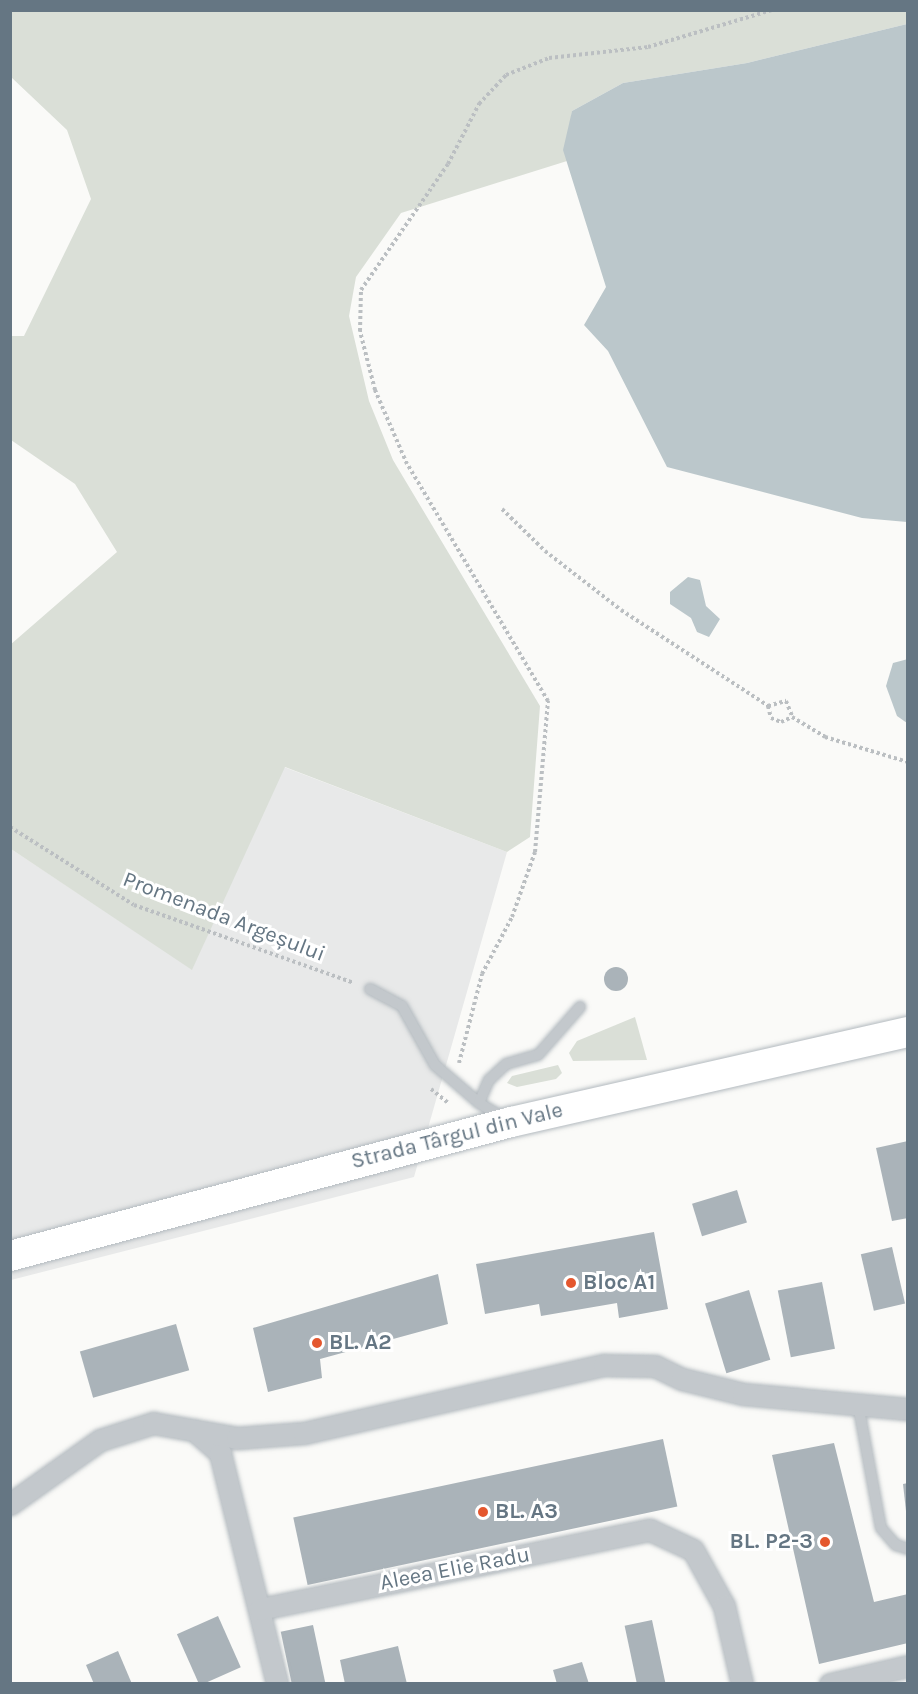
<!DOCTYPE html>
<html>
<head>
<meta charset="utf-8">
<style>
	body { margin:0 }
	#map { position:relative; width:918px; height:1694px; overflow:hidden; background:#fafaf8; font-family:Karla,sans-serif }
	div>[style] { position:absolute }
	.built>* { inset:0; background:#e8e9e9 }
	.green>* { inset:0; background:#dadfd7 }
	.water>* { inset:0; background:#bbc7cb }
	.building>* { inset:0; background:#aab3b9; transform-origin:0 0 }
	.round { border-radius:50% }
	.path>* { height:4px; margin-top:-2px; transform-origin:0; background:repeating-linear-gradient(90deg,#bbbfc2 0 3px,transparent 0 6px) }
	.roads { filter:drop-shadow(0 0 2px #b3babf) drop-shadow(0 0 2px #b3babf) }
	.lane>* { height:10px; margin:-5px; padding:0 5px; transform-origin:5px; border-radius:5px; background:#c3c8cc }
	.street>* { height:21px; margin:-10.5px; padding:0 10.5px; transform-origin:10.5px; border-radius:10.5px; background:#c3c8cc }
	.secondary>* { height:30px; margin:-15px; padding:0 15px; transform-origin:15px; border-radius:15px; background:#fff }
	.dots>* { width:16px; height:16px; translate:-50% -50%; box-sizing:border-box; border:3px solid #fff; border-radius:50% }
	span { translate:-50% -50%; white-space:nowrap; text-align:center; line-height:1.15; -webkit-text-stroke:6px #fff; paint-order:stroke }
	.street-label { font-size:22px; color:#657683 }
	.poi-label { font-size:22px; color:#657683; font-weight:700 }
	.left { translate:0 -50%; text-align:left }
	.right { translate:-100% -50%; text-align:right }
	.frame { position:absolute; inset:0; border:12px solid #657683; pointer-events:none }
</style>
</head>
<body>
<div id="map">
	<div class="built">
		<i style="clip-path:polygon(284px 767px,507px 852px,414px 1177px,11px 1280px,11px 849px,192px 969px)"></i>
	</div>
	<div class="green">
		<i style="clip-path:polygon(11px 11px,907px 11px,907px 24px,747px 63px,623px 83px,572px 111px,567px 161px,401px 213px,356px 277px,349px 316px,369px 401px,393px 460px,540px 706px,530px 837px,507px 852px,285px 767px,192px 970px,11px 849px,10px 645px,117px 552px,75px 484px,11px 440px,11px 336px,24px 336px,91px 199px,67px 130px,11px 77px)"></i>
		<i style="clip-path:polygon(635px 1017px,647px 1060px,573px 1061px,569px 1053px,577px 1041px)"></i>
		<i style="clip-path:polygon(558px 1065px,562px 1073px,556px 1079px,517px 1087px,507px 1083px,512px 1076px)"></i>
	</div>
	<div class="water">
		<i style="clip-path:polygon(907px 24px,907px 522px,862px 518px,667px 467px,608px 351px,584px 325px,606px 287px,563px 150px,572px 111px,623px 83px,747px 63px)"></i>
		<i style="clip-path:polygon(688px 577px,700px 580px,706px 606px,720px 619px,709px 637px,697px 632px,691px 618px,670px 604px,670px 592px)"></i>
		<i style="clip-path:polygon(908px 659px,908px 723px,907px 723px,897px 716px,886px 686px,893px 663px)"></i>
	</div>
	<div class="building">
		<i class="round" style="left:604px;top:967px;width:24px;height:24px"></i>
		<i style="clip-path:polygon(908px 1141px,908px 1218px,892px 1221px,876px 1148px)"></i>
		<i style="left:737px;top:1190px;width:34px;height:47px;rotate:73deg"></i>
		<i style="clip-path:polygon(654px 1232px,668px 1309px,619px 1318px,617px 1303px,541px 1316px,539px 1304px,485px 1314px,476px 1264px)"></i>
		<i style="left:892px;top:1247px;width:58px;height:32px;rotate:77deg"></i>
		<i style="clip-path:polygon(438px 1274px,448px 1324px,320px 1359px,322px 1378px,268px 1392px,253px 1328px)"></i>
		<i style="left:822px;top:1282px;width:68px;height:45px;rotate:79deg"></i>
		<i style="left:749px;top:1290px;width:73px;height:46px;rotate:73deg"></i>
		<i style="left:176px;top:1324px;width:48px;height:100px;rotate:74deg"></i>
		<i style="left:663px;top:1439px;width:69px;height:378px;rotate:78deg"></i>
		<i style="clip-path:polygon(834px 1443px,874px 1602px,908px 1594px,908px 1643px,819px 1664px,772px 1455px)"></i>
		<i style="clip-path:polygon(908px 1483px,908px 1511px,906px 1511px,903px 1484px)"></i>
		<i style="left:218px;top:1616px;width:56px;height:45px;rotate:66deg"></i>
		<i style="left:652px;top:1620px;width:66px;height:28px;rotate:78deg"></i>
		<i style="left:313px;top:1625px;width:60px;height:33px;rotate:78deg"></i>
		<i style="clip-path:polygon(398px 1646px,407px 1684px,345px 1684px,340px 1660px)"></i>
		<i style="clip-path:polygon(118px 1651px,132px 1684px,94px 1684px,86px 1665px)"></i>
		<i style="clip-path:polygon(582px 1662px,589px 1684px,557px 1684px,553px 1670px)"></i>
	</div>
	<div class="path">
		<i style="left:502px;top:509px;width:60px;rotate:44.3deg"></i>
		<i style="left:545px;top:551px;width:96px;rotate:37.8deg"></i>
		<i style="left:621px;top:610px;width:176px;rotate:33.1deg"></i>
		<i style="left:768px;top:706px;width:12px;rotate:76deg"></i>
		<i style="left:771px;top:718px;width:11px;rotate:22deg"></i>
		<i style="left:781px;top:722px;width:12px;rotate:-24deg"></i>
		<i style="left:792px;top:717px;width:39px;rotate:31deg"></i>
		<i style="left:825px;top:737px;width:87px;rotate:16.8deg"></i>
		<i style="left:768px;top:706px;width:19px;rotate:-16deg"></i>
		<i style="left:786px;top:701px;width:16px;rotate:68deg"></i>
		<i style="left:10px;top:827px;width:146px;rotate:32.2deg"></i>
		<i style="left:134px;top:905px;width:233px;rotate:19.5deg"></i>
		<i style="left:459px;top:1063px;width:92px;rotate:-75.5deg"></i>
		<i style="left:482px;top:974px;width:64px;rotate:-62.2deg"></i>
		<i style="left:512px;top:917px;width:69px;rotate:-70.5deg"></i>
		<i style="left:535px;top:852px;width:152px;rotate:-85.1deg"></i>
		<i style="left:548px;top:701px;width:276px;rotate:-120.7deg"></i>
		<i style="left:407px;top:464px;width:81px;rotate:-113.4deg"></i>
		<i style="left:375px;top:390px;width:61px;rotate:-104.3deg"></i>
		<i style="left:360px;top:331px;width:41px;rotate:-88.6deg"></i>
		<i style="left:361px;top:290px;width:153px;rotate:-55.4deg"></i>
		<i style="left:448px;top:164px;width:68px;rotate:-62.7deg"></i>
		<i style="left:479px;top:104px;width:40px;rotate:-47deg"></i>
		<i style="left:506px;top:75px;width:46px;rotate:-21.6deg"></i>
		<i style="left:549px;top:58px;width:100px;rotate:-6.3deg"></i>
		<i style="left:648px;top:47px;width:129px;rotate:-16.6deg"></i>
		<i style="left:431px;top:1089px;width:22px;rotate:39deg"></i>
	</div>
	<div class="roads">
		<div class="lane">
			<i style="left:370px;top:989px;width:36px;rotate:28deg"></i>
			<i style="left:402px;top:1006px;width:68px;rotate:60.8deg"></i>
			<i style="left:435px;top:1065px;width:58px;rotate:40.8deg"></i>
			<i style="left:503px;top:1117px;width:28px;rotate:-150deg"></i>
			<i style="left:479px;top:1103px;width:25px;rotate:-67deg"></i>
			<i style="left:489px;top:1080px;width:23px;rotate:-43deg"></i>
			<i style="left:506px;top:1064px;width:33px;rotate:-16deg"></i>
			<i style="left:538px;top:1055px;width:64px;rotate:-48.8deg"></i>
			<i style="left:858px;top:1404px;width:126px;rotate:79.5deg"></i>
			<i style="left:881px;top:1528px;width:23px;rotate:49deg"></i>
			<i style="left:896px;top:1545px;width:13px;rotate:18deg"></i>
		</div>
		<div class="street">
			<i style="left:194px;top:1430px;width:35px;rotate:41deg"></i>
			<i style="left:220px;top:1453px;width:238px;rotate:76.1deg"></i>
			<i style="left:10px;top:1504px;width:110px;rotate:-35.4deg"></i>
			<i style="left:100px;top:1440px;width:56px;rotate:-17.8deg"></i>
			<i style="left:153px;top:1423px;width:85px;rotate:10.1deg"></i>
			<i style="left:237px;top:1438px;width:67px;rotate:-4.3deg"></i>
			<i style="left:304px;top:1433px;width:308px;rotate:-12.8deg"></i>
			<i style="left:604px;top:1365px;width:51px;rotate:1.1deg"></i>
			<i style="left:655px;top:1366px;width:30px;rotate:26deg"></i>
			<i style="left:682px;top:1379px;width:63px;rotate:13.8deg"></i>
			<i style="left:743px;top:1394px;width:166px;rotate:5.2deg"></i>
			<i style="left:260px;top:1609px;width:398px;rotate:-11.5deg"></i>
			<i style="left:650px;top:1530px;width:47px;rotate:24.9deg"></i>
			<i style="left:693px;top:1550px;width:64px;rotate:61deg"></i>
			<i style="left:724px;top:1606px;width:80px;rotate:77deg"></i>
			<i style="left:830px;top:1684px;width:80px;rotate:-13deg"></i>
		</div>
		<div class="secondary">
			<i style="left:10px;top:1256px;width:519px;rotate:-14.97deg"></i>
			<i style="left:511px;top:1122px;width:407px;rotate:-12.8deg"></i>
		</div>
	</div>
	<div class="dots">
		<i style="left:571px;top:1283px;background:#e4572e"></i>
		<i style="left:317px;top:1343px;background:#e4572e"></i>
		<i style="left:483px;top:1512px;background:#e4572e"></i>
		<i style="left:825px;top:1542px;background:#e4572e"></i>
	</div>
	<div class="street-label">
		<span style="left:224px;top:917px;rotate:21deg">Promenada Argeșului</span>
		<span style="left:457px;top:1136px;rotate:-14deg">Strada Târgul din Vale</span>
		<span style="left:455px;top:1569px;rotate:-11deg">Aleea Elie Radu</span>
	</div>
	<div class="poi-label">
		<span class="left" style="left:583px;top:1283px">Bloc A1</span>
		<span class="left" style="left:329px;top:1343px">BL. A2</span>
		<span class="left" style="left:495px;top:1512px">BL. A3</span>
		<span class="right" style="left:813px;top:1542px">BL. P2-3</span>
	</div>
	<div class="frame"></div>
</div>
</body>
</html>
